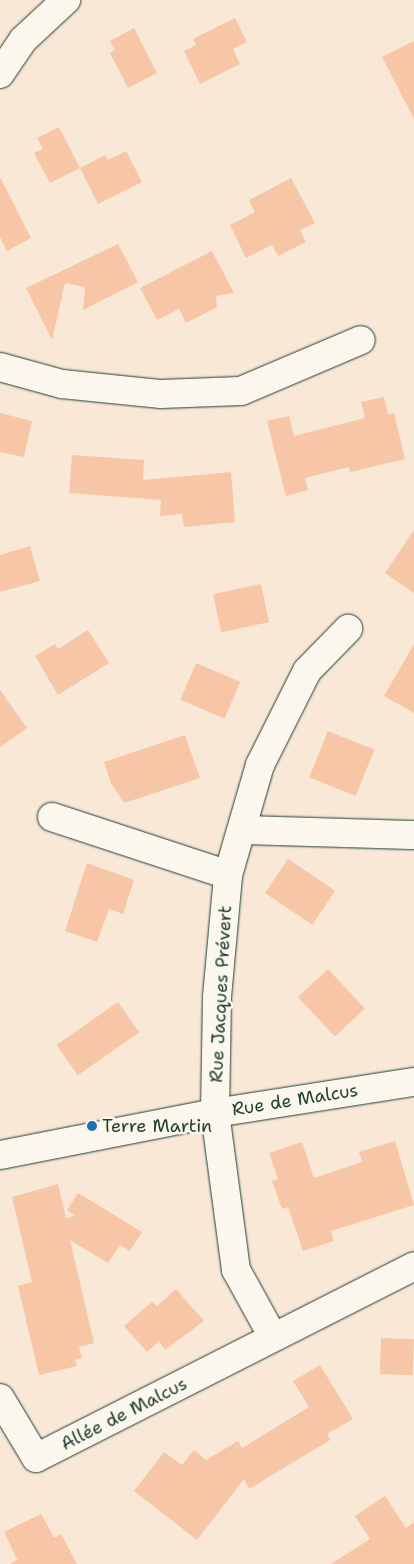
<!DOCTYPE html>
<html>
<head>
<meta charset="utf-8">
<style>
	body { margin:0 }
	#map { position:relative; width:414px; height:1564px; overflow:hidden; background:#fae8d7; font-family:"Shantell Sans",sans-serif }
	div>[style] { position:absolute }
	.building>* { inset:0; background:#f6c6a6; transform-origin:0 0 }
	.roads { filter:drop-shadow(0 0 1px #1f3d34) drop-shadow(0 0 1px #1f3d34) }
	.minor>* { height:28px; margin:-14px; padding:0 14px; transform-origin:14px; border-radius:14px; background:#fbf7ec }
	.dots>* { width:14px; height:14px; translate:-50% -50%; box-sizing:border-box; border:2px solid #fbf7ec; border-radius:50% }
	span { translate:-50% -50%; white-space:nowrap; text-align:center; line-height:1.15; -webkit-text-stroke:5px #fbf7ec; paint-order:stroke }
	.street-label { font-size:18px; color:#1f3d34 }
	.poi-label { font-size:18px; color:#1f3d34 }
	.left { translate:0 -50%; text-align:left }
</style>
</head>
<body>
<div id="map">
	<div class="building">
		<i style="clip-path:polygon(235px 18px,247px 42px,233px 49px,240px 64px,200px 84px,184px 51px,196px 45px,193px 39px)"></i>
		<i style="clip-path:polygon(134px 28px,157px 73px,128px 88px,110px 53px,115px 50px,110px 41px)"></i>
		<i style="clip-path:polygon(414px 41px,414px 119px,382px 57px)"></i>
		<i style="clip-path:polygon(59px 127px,80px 168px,105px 155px,108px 160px,126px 151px,142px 182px,98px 204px,80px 168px,50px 183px,34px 153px,43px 149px,37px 138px)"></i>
		<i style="clip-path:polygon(0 177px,31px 238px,7px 251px,0 237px)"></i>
		<i style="clip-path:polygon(291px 178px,315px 223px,300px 230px,306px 242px,278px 256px,272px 245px,246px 258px,230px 225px,255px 212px,249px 200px)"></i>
		<i style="clip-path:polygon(118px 244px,138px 282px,83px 310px,85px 287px,65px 283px,52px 340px,26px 288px)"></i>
		<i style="clip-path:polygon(212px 251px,234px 293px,216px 296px,217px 307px,186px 323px,179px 309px,157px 320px,140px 288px)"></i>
		<i style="clip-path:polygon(384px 397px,388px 415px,394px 413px,405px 459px,350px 472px,349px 467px,305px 478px,308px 490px,286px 496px,267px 421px,289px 416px,294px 436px,365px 418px,361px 402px)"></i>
		<i style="clip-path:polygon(0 413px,32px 421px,24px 457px,0 452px)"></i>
		<i style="clip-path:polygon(72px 455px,144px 460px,143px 480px,231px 472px,235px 522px,184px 527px,182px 514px,160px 516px,161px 500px,69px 493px)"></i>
		<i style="clip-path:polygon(414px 530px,414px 593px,385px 573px)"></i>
		<i style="clip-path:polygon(30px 546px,40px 581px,0 592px,0 555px)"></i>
		<i style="left:261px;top:584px;width:39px;height:49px;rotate:78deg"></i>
		<i style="clip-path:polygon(88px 630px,109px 663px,58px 695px,35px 656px,55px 644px,58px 649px)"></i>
		<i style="clip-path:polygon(414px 644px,414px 713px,384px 696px)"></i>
		<i style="left:196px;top:663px;width:48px;height:40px;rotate:23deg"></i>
		<i style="clip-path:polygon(0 690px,27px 728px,0 747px)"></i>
		<i style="left:328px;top:731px;width:50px;height:50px;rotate:22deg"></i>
		<i style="clip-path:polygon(185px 735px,200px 778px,124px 803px,111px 783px,104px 762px)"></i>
		<i style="left:288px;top:859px;width:57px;height:41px;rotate:34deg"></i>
		<i style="clip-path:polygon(87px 863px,134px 880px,123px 914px,109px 909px,97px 942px,65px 931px)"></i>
		<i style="left:328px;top:969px;width:54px;height:41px;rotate:47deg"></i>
		<i style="left:118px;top:1002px;width:37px;height:75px;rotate:55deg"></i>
		<i style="clip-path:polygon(395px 1141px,414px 1205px,331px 1231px,334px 1241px,303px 1251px,288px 1207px,282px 1209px,272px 1181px,278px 1179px,269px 1153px,302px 1142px,314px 1178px,362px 1162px,359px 1152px)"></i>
		<i style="clip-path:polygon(58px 1184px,66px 1218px,75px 1216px,67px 1210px,78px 1193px,142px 1232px,130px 1251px,120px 1245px,108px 1263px,70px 1240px,94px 1343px,79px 1347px,82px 1358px,75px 1360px,77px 1366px,39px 1375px,18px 1286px,32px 1282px,12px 1197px)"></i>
		<i style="clip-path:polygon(176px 1289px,204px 1321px,165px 1350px,159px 1341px,147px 1352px,124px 1326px,152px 1302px,157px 1306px)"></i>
		<i style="left:381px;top:1338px;width:33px;height:36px;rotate:2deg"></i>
		<i style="clip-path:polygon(320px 1365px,353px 1419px,327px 1434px,330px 1440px,249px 1489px,244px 1479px,197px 1540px,134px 1491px,164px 1452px,182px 1465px,194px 1450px,206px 1460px,238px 1441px,242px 1448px,309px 1407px,293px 1381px)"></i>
		<i style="clip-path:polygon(385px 1496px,406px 1528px,414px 1522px,414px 1564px,331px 1564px,370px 1539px,355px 1516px)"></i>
		<i style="clip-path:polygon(41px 1514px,54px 1538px,61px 1534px,77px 1564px,10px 1564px,21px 1557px,17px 1559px,4px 1532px)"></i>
	</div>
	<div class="roads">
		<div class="minor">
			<i style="left:0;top:74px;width:41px;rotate:-55.9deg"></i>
			<i style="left:23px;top:40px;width:59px;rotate:-42.9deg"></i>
			<i style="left:0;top:367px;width:64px;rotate:15.3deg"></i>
			<i style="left:62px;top:384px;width:100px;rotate:5.8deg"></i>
			<i style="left:161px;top:394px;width:80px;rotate:-2.1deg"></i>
			<i style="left:241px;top:391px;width:130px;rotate:-23deg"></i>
			<i style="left:52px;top:817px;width:185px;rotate:18.2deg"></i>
			<i style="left:242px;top:830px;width:172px;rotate:1.7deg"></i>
			<i style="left:0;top:1155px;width:219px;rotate:-11.1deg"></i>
			<i style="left:215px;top:1113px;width:201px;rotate:-8.9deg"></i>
			<i style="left:273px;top:1337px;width:77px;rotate:-118.9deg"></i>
			<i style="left:236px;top:1270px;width:158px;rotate:-97.6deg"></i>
			<i style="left:215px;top:1113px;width:116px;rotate:-89deg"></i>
			<i style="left:217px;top:997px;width:122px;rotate:-84.8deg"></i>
			<i style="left:228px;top:875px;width:115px;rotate:-73.8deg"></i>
			<i style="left:260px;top:765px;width:105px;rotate:-63.4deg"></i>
			<i style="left:307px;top:671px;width:59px;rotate:-45.7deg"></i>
			<i style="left:0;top:1398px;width:70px;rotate:59deg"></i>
			<i style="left:36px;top:1458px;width:424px;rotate:-26.9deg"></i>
		</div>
	</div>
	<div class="dots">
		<i style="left:92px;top:1126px;background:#1f6fb2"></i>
	</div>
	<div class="street-label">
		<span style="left:221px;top:994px;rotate:-87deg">Rue Jacques Prévert</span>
		<span style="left:295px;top:1100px;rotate:-9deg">Rue de Malcus</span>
		<span style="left:124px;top:1414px;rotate:-27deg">Allée de Malcus</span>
	</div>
	<div class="poi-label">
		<span class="left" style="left:102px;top:1126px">Terre Martin</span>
	</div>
</div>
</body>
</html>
